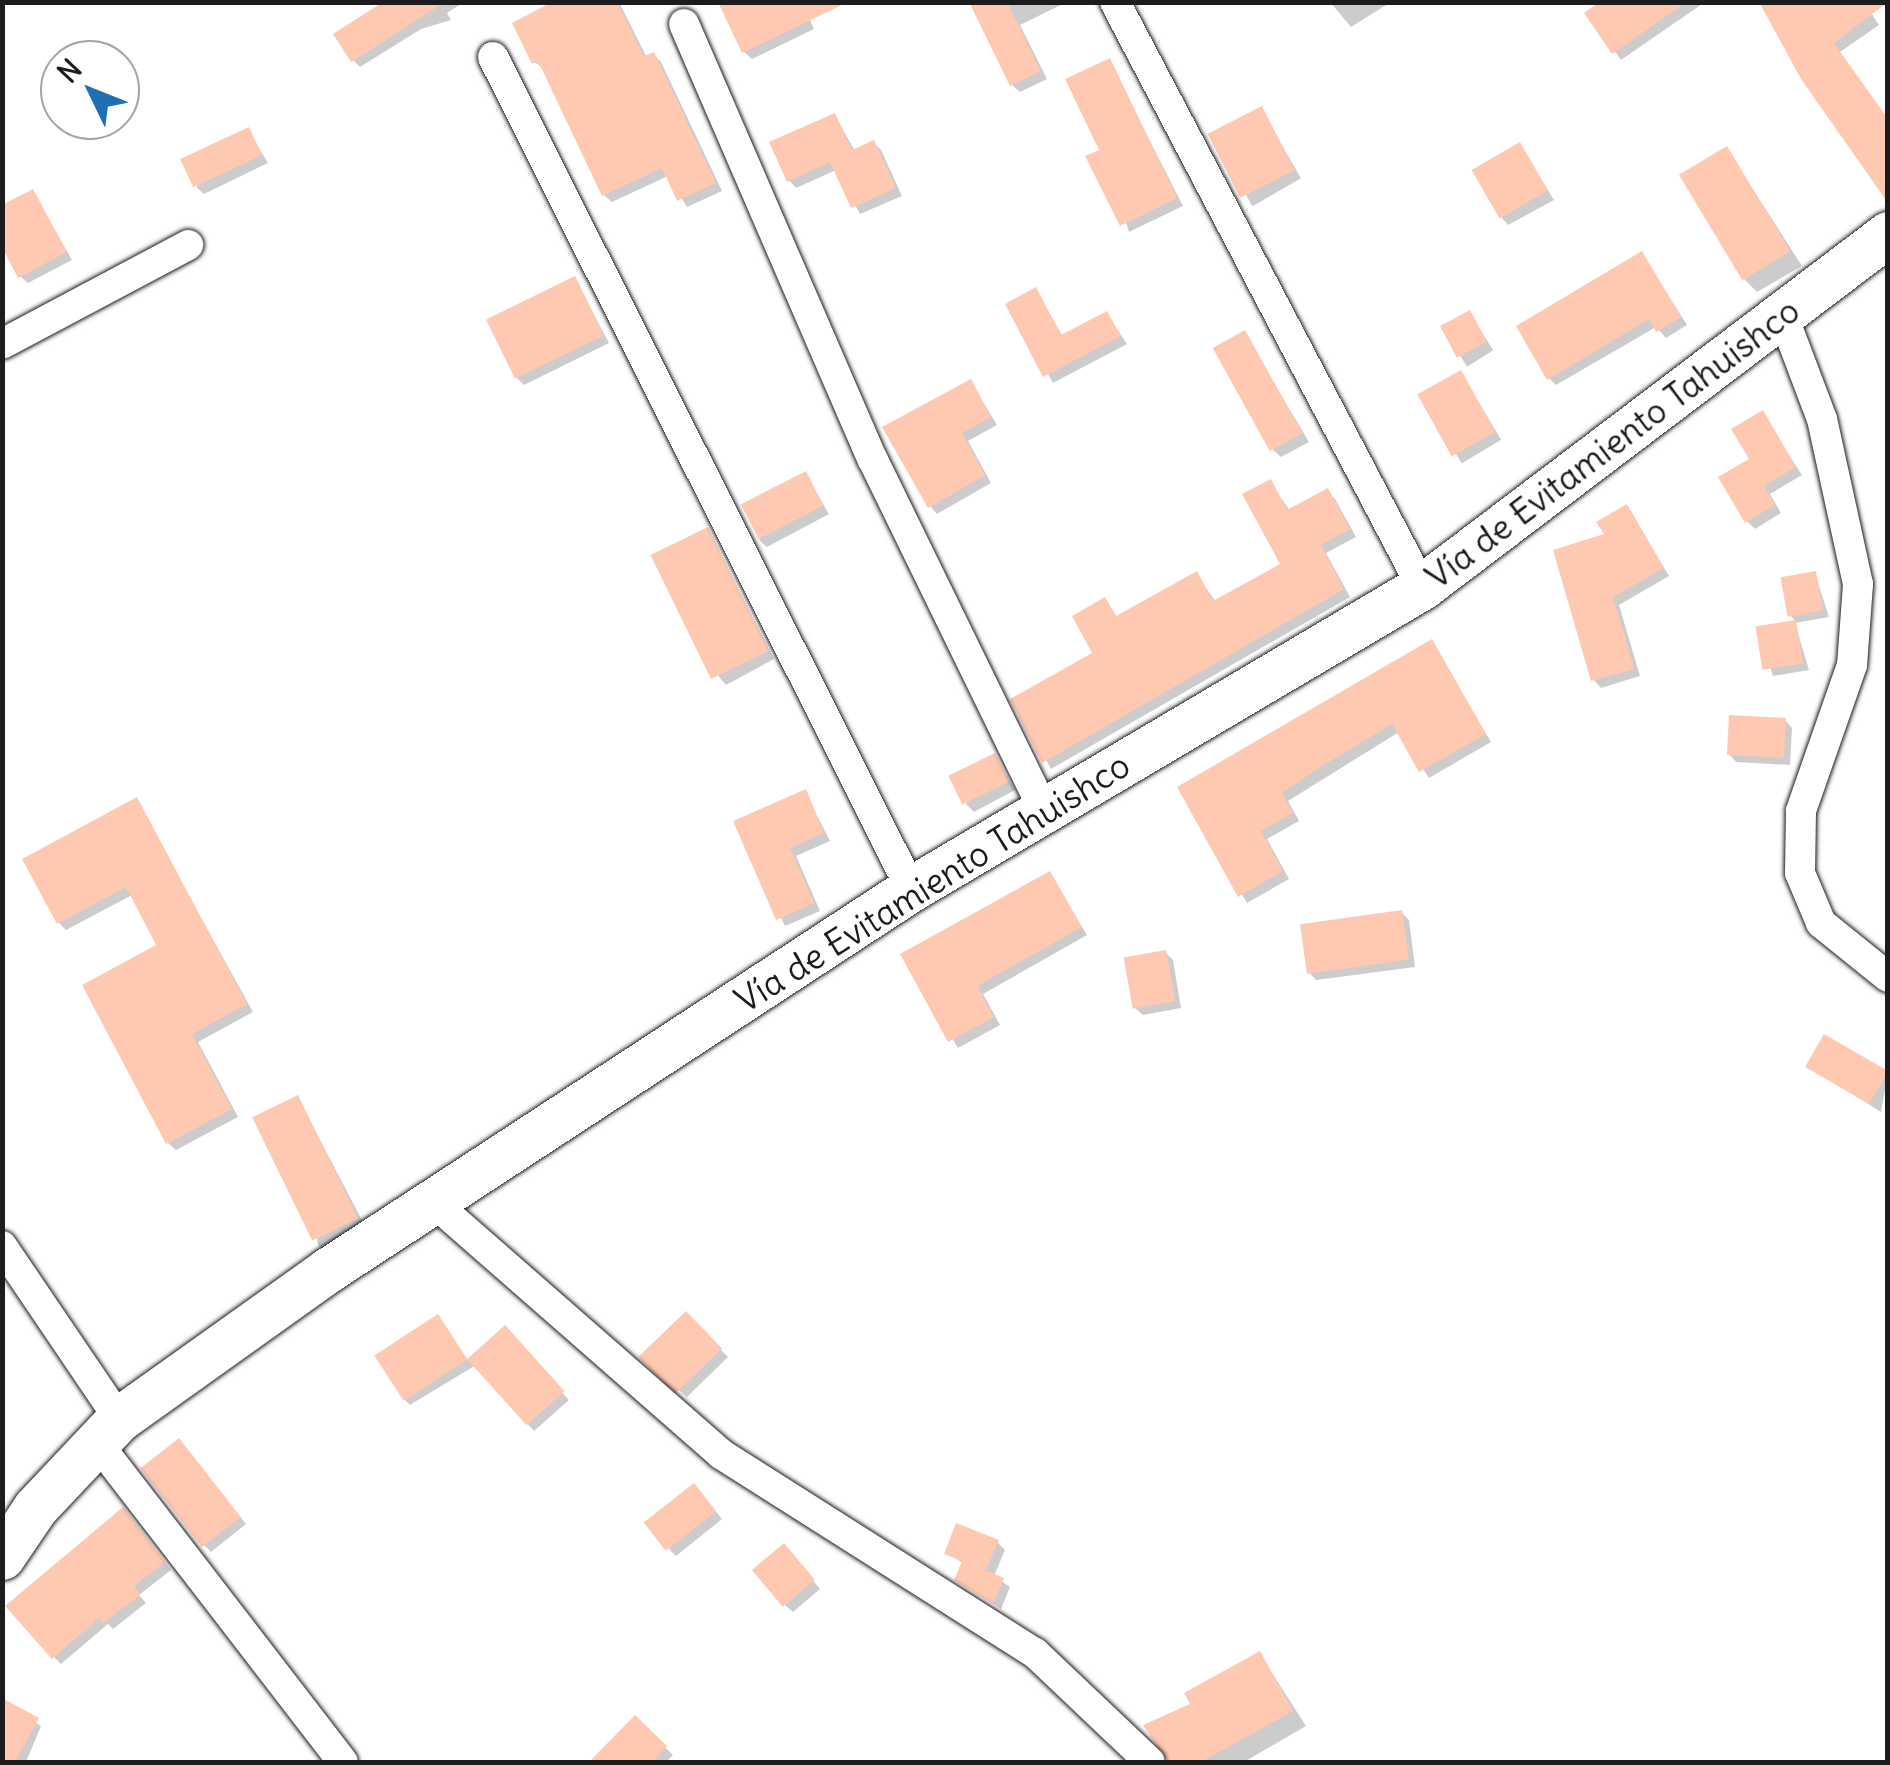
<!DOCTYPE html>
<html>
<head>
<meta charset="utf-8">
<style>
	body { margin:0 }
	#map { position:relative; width:1890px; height:1765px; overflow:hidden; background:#fff; font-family:Delius,sans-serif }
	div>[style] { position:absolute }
	.shadow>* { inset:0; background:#0003; transform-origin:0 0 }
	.building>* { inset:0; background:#ffc8b1; transform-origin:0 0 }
	.roads { filter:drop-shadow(0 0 2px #1c1c1c) drop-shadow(0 0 2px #1c1c1c) }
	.minor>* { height:30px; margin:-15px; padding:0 15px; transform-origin:15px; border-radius:15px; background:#fff }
	.secondary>* { height:45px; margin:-22.5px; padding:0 22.5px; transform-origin:22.5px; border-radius:22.5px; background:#fff }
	span { translate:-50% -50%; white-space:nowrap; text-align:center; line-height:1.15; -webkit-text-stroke:9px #fff; paint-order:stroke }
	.street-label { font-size:35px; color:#1c1c1c }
	.frame { position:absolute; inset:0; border:5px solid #1c1c1c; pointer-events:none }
	.north { position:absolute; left:40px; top:40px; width:100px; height:100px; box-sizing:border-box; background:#fff; border:2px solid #a4a4a4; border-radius:50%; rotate:313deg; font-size:28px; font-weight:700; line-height:40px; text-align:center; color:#1c1c1c }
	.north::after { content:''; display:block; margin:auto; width:35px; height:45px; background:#1f6fb2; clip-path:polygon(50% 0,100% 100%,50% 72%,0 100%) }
</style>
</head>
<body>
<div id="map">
	<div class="shadow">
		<i style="clip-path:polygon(400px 2px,464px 2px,447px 13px,451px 20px,421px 29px,360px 67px,353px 60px)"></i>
		<i style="clip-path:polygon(558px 2px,619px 2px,647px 58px,654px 55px,661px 62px,722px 191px,687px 207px,668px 176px,612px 202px,604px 195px,544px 68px,534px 62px)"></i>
		<i style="clip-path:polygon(802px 2px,814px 29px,752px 59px,744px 52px)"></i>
		<i style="clip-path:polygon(972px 2px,1067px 2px,1020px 25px,1047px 79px,1020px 92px,1012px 85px)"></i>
		<i style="clip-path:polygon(1330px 2px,1391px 2px,1351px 27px)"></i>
		<i style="clip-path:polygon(1604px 2px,1705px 2px,1621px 60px,1588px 14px)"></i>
		<i style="clip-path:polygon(1864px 2px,1879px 25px,1840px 52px,1768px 13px)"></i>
		<i style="clip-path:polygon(1109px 61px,1183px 206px,1129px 232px,1103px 151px)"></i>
		<i style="left:1261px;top:109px;width:80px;height:56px;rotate:60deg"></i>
		<i style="clip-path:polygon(835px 116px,855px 151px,874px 143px,881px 150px,902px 196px,860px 214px,836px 170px,796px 188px,789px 180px)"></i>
		<i style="clip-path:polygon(248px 130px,268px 163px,204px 194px,196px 187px)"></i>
		<i style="clip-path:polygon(1520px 145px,1554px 200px,1508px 225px,1501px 217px)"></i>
		<i style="clip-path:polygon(1727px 149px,1802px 266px,1757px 292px,1743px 278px)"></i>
		<i style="clip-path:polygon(33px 192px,72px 260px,28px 283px,20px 276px)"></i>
		<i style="clip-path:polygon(1642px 254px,1687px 325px,1666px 338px,1656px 327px,1556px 385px,1549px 378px)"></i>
		<i style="clip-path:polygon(575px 279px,609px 343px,524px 385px,516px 377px)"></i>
		<i style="clip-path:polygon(1036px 290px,1063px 337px,1107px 314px,1127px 344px,1053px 383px,1009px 305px)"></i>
		<i style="left:1470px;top:313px;width:44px;height:31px;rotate:58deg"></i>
		<i style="clip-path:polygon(1244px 333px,1309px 442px,1281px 457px,1273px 450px)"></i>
		<i style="left:1461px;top:373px;width:78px;height:46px;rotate:59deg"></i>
		<i style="clip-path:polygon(971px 382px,997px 425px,968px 441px,991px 483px,937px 514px,930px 506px)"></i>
		<i style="clip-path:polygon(1762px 413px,1802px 475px,1770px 494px,1781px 513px,1755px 529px,1747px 521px)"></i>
		<i style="clip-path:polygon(805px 474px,829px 514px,767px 547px,759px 540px)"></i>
		<i style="clip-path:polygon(1270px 482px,1290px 511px,1327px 491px,1335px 499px,1356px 537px,1326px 553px,1350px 597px,1051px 769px,1014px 700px,1095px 653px,1105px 600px,1118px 618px,1196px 574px,1216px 602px,1284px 565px)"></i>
		<i style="clip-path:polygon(1627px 507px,1669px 576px,1619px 605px,1640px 676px,1601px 688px,1594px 680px,1607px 536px)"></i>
		<i style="clip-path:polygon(708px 530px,774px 659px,726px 685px,719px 677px)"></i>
		<i style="clip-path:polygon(1815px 574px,1829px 617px,1795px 623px,1809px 670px,1773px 676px,1759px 630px,1797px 623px,1790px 615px)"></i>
		<i style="clip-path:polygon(1432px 642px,1491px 742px,1429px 778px,1399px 732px,1288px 801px,1299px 821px,1267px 839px,1289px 879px,1247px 903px,1180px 788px)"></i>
		<i style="clip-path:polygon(1785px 720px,1792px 728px,1790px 765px,1736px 762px,1729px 754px)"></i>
		<i style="clip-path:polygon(995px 756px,1015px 790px,974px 812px,966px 804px)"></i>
		<i style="clip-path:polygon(805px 792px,830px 841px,796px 856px,820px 911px,785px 926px,736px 822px)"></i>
		<i style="clip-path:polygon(136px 800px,253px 1012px,198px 1042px,238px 1117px,176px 1150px,168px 1143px,159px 946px,132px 895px,66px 930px,59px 923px)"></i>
		<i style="clip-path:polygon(1050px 874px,1087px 935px,983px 994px,1000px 1025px,958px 1048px,903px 955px)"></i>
		<i style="clip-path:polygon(1401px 912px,1409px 920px,1415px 967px,1316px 980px,1309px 972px)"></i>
		<i style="clip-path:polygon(1165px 952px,1173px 960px,1181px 1008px,1143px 1015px,1135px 1008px)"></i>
		<i style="clip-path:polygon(1825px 1037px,1888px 1074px,1881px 1112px,1808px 1066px)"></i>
		<i style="clip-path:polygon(298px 1098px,365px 1226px,325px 1252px,318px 1245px)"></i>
		<i style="clip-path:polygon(686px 1315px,728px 1357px,687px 1397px,649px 1364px)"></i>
		<i style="clip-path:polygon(438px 1317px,468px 1361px,505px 1328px,569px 1400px,534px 1431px,476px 1365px,410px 1405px,403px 1398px)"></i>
		<i style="clip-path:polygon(186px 1449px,246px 1524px,211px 1552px,204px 1545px)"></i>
		<i style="clip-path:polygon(701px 1493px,722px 1519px,676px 1556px,669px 1549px)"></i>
		<i style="clip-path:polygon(130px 1518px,171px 1570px,139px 1595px,146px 1603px,113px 1629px,108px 1624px,61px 1664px,54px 1657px)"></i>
		<i style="clip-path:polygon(997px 1542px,1005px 1550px,994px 1576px,1010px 1587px,1001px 1609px,957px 1579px,964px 1564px,947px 1553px)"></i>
		<i style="clip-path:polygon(791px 1554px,820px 1589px,793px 1612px,785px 1605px)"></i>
		<i style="clip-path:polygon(1260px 1654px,1306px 1726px,1244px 1762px,1170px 1762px,1193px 1705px)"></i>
		<i style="clip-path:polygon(2px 1701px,41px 1726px,26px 1762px,2px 1762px)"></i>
		<i style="clip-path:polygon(635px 1718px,673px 1755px,666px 1762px,592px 1762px)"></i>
	</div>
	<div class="building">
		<i style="clip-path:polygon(383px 2px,445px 2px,351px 62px,333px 34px)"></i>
		<i style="clip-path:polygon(552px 2px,617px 2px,644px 56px,654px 52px,716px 183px,677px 201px,662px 168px,602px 196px,538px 61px,532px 64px,512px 23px)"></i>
		<i style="clip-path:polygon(718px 2px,848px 2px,742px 53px)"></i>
		<i style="clip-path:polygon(969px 2px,1007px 2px,1041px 71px,1010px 86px)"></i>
		<i style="clip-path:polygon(1599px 2px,1687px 2px,1612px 54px,1584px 13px)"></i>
		<i style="clip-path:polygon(1759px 2px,1888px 2px,1834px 43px,1888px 119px,1888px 203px,1801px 79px)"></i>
		<i style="clip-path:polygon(1110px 58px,1177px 198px,1120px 226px,1085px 156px,1099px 150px,1065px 79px)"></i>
		<i style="left:1262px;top:106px;width:72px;height:61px;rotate:63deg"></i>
		<i style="clip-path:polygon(835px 113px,852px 150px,874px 140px,896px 188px,851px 208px,830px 162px,787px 182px,769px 142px)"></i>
		<i style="left:249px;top:127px;width:31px;height:76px;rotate:65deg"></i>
		<i style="left:1520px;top:142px;width:56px;height:56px;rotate:60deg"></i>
		<i style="left:1727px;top:146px;width:123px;height:56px;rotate:59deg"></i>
		<i style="clip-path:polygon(33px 189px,67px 252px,18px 278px,2px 247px,2px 205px)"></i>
		<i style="clip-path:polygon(1642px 251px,1681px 317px,1656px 332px,1649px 319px,1547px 380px,1516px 326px)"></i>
		<i style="left:575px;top:276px;width:66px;height:99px;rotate:64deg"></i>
		<i style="clip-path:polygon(1036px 287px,1061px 335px,1107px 311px,1121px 336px,1043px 377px,1005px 304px)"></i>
		<i style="left:1470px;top:310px;width:36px;height:34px;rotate:62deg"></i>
		<i style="left:1245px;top:330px;width:118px;height:37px;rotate:61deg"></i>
		<i style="left:1461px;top:370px;width:71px;height:50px;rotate:61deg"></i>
		<i style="clip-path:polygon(971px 379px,991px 417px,962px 433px,985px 475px,928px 508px,882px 427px)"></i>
		<i style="clip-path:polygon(1763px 410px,1796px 467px,1764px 486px,1775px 505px,1745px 523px,1718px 477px,1749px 459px,1731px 429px)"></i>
		<i style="left:806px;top:471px;width:39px;height:73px;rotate:63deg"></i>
		<i style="clip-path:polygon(1271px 479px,1287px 510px,1328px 488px,1350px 529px,1321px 545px,1344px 589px,1042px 763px,1010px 699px,1092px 653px,1072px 616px,1105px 597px,1116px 616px,1197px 571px,1213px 601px,1280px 564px,1242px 494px)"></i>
		<i style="clip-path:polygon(1627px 504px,1664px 568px,1613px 597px,1634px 669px,1591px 681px,1553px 550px,1604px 534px,1596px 522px)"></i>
		<i style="left:708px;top:527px;width:138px;height:64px;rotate:64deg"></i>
		<i style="left:1816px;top:571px;width:40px;height:36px;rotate:80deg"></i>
		<i style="left:1796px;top:620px;width:44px;height:41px;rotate:81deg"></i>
		<i style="clip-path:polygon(1432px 639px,1486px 734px,1419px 772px,1392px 724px,1322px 766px,1282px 793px,1293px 813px,1261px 831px,1283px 871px,1238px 897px,1177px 787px)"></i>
		<i style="left:1729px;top:715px;width:57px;height:40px;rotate:3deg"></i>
		<i style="left:995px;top:753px;width:32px;height:52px;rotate:64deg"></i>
		<i style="clip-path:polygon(806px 789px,824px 833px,790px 848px,814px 903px,776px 920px,733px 821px)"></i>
		<i style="clip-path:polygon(137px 797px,247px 1004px,192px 1034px,232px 1109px,166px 1144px,82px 985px,156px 945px,126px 887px,57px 924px,22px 859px)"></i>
		<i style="clip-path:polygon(1050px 871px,1082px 927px,977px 986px,994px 1017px,948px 1042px,900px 954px)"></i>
		<i style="left:1402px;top:910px;width:50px;height:103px;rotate:82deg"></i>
		<i style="left:1166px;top:950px;width:52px;height:43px;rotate:80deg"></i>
		<i style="left:1824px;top:1034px;width:74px;height:38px;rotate:30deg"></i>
		<i style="left:298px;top:1095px;width:137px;height:51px;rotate:64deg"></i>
		<i style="left:686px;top:1311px;width:52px;height:66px;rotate:46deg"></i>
		<i style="left:438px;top:1314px;width:54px;height:76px;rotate:57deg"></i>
		<i style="left:505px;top:1325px;width:89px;height:51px;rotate:48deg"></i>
		<i style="left:179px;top:1438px;width:100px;height:49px;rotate:52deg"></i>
		<i style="left:694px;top:1483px;width:36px;height:64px;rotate:52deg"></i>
		<i style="clip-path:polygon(123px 1507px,165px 1562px,134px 1586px,140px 1595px,103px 1623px,99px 1618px,52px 1659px,5px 1606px)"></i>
		<i style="clip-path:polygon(956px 1523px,999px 1540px,986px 1570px,968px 1563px,1004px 1578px,993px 1604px,954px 1580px,962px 1561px,944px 1554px)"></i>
		<i style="left:784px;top:1543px;width:48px;height:42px;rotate:50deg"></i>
		<i style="clip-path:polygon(1260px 1651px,1293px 1711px,1201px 1762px,1168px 1762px,1143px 1725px,1190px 1704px,1184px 1693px)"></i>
		<i style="clip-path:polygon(2px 1698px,39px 1718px,15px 1762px,2px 1762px)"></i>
		<i style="clip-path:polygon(635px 1715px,667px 1746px,652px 1762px,589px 1762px)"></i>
	</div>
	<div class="roads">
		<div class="minor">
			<i style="left:1115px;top:2px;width:661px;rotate:62.31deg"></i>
			<i style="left:684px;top:24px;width:475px;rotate:66.6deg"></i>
			<i style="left:873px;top:460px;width:390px;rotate:64deg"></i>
			<i style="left:493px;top:57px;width:931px;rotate:63.32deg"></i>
			<i style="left:1783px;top:316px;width:110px;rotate:69.3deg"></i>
			<i style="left:1822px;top:419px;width:169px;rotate:77.7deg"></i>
			<i style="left:1858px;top:584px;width:81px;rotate:94.2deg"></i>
			<i style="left:1852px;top:665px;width:155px;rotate:109.3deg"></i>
			<i style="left:1801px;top:811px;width:62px;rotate:90.9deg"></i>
			<i style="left:1800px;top:873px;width:54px;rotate:67.2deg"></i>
			<i style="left:1821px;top:923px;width:86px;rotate:38.9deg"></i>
			<i style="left:2px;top:344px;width:211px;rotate:-28deg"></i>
			<i style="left:431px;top:1200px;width:386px;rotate:41.2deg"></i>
			<i style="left:721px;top:1454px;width:372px;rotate:32.4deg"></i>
			<i style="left:1035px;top:1653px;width:158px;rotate:43.5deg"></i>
			<i style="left:2px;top:1246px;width:209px;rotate:55.9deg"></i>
			<i style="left:98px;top:1444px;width:401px;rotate:52.4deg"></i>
		</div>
		<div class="secondary">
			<i style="left:2px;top:1557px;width:59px;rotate:-56deg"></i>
			<i style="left:35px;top:1508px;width:122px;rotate:-46.7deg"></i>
			<i style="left:119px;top:1419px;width:257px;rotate:-35.5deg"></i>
			<i style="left:328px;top:1270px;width:696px;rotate:-33.17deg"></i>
			<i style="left:911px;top:889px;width:594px;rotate:-30.58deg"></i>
			<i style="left:1422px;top:587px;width:585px;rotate:-37.14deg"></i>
		</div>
	</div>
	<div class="street-label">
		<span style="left:1612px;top:443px;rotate:-37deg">Vía de Evitamiento Tahuishco</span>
		<span style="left:932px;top:882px;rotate:-32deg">Vía de Evitamiento Tahuishco</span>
	</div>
	<div class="frame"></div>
	<div class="north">N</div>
</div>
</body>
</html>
